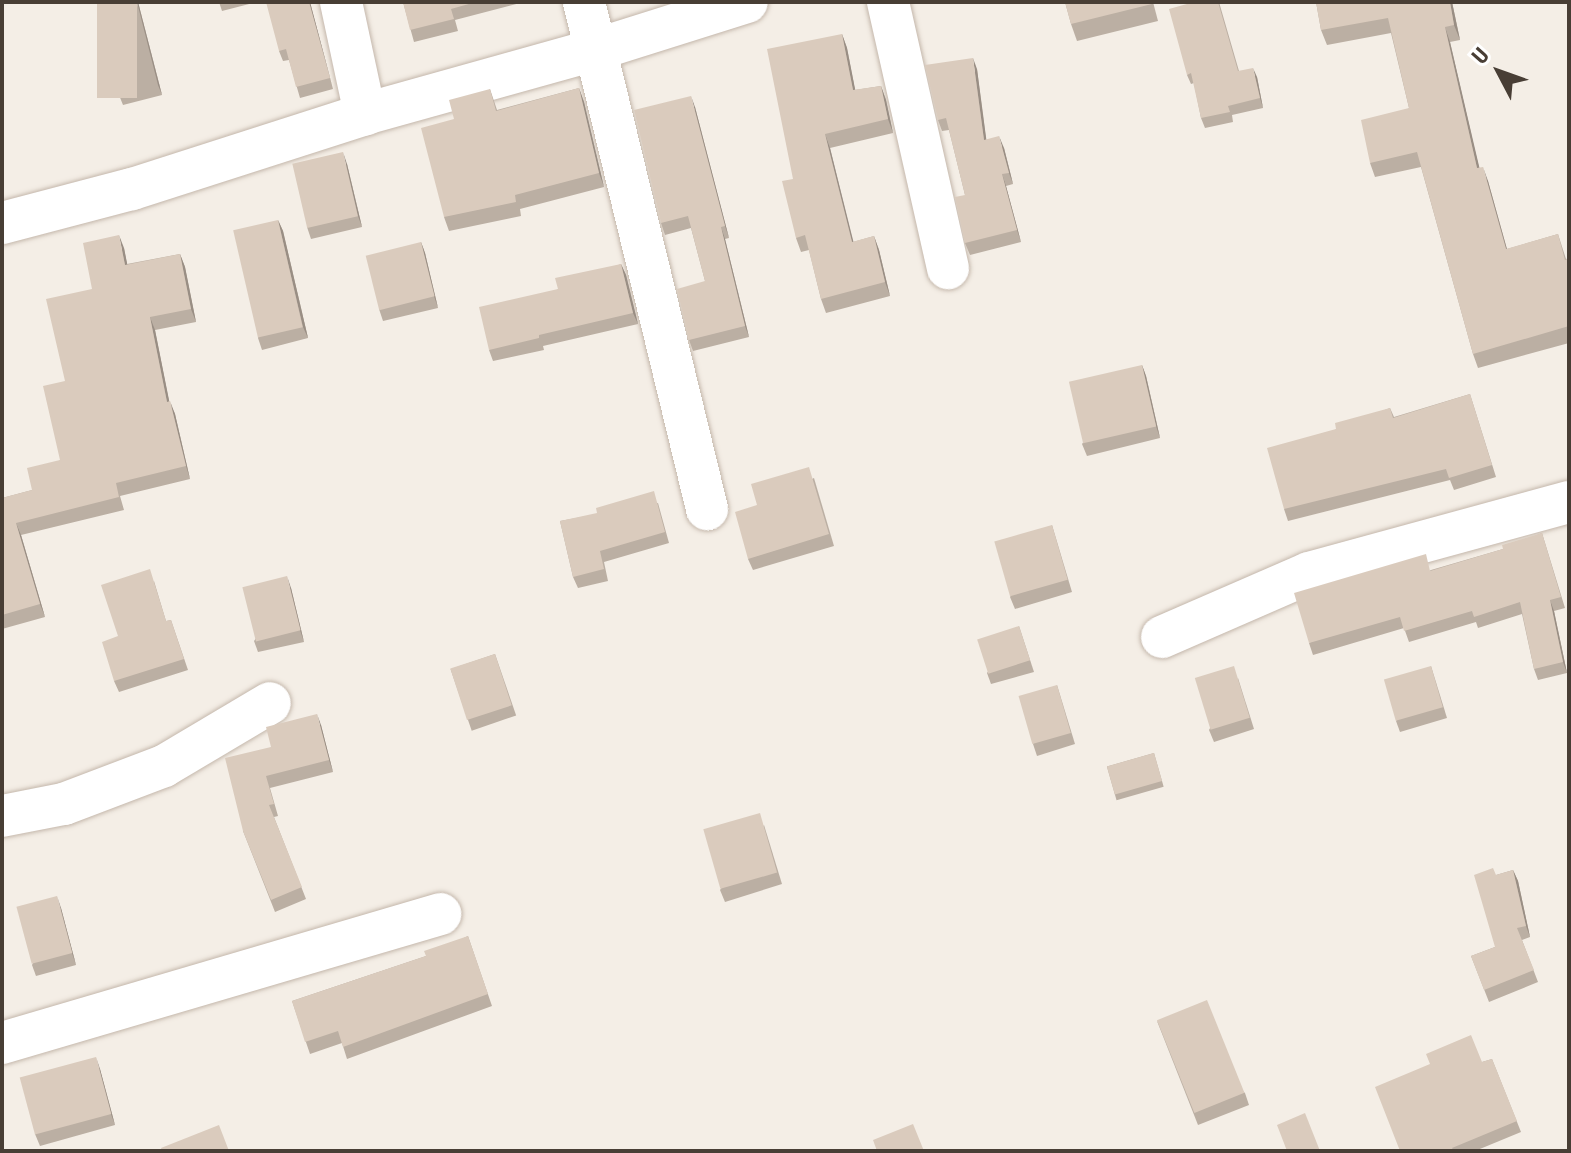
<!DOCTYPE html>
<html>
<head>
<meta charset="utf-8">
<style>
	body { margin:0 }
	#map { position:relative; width:1571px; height:1153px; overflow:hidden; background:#f4eee6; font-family:"Roboto Condensed",sans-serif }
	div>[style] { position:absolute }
	.roads { filter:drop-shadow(0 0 2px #c4b7ab) drop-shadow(0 0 2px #c4b7ab) }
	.minor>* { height:42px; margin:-21px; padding:0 21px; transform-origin:21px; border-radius:21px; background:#fff }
	.wall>* { inset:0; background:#bbafa3; transform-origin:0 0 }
	.shaded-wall>* { inset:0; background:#998e84 }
	.building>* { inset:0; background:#dacbbd; transform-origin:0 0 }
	span { translate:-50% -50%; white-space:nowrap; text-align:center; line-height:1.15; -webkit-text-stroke:8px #fff; paint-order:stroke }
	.frame { position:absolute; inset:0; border:4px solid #483e35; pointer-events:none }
	.north { position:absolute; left:1459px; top:32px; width:80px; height:80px; -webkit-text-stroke:6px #fff; paint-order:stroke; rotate:311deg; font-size:22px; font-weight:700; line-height:32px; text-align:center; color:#483e35 }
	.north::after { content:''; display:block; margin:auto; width:28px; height:36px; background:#483e35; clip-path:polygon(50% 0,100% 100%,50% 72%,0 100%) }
</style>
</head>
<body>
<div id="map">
	<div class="roads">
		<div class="minor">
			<i style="left:341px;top:2px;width:115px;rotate:77.9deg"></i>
			<i style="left:584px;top:2px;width:522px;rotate:76.36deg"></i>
			<i style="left:888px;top:2px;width:273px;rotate:77.3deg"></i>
			<i style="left:2px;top:223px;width:134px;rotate:-14.7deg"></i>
			<i style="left:132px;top:189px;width:245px;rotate:-17.8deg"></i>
			<i style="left:365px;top:114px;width:242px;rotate:-15.6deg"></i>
			<i style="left:598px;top:49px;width:156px;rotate:-17.5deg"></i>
			<i style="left:1162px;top:637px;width:160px;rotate:-23.5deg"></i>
			<i style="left:1309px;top:573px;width:270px;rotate:-15.3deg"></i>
			<i style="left:2px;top:816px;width:63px;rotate:-11deg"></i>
			<i style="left:64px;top:804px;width:107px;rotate:-20.8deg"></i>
			<i style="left:164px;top:766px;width:123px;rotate:-30.7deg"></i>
			<i style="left:2px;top:1043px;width:457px;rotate:-16.4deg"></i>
		</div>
	</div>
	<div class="wall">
		<i style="clip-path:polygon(138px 2px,162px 95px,123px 105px,119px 95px)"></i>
		<i style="clip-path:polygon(219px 2px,257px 2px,222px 11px)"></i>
		<i style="clip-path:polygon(310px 2px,333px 89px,300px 98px,289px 60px,283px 61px,279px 51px)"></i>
		<i style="clip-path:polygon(403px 2px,524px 2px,455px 20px,458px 31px,414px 42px)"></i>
		<i style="clip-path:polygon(1065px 2px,1153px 2px,1158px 21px,1077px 41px,1071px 24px)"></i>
		<i style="clip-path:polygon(1219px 2px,1239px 71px,1257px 77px,1263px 108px,1232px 115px,1233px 122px,1205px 128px,1201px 118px,1194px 83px,1191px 84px,1187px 75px)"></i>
		<i style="clip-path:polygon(1316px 2px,1452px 2px,1460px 40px,1450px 42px,1479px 168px,1488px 181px,1507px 249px,1558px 234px,1566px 259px,1569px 258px,1569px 343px,1478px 368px,1473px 354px,1421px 167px,1375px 177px,1370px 163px,1409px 108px,1391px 33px,1327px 45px,1321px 30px)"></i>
		<i style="clip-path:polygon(842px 34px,847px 48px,855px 90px,881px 86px,886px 100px,893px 133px,830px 148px,853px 242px,874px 236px,879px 250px,890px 296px,826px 313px,821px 299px,809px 250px,801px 252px,796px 238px,793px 179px)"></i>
		<i style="clip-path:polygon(977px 69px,986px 140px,1004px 148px,1013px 184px,1006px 186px,1021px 242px,970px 255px,965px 243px,965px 195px,949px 130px,942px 131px,938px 120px)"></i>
		<i style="clip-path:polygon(579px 88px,584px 102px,604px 187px,520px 209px,521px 216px,449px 231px,444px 217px,454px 119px,490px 89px,497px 110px)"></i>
		<i style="clip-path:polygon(695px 107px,729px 238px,725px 239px,749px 337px,693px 351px,689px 340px,705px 281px,691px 228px,665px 235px,661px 223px)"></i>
		<i style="clip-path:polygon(347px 164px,362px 227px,311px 239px,307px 227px)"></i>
		<i style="clip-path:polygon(278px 220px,283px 231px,308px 338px,262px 350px,258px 338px)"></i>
		<i style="clip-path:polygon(421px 242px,425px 253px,438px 308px,383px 321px,379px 309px)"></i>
		<i style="clip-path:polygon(124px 248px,127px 264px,180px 254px,185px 267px,196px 322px,155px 330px,169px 401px,175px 414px,190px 479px,120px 496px,124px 510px,21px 535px,45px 617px,2px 629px,2px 498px,32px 490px,60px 460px,65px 381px,92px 289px)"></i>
		<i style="clip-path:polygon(621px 264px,626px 275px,638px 324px,543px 346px,544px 350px,493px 361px,489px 350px,558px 289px)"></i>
		<i style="clip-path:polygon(1142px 365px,1146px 376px,1160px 438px,1087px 456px,1082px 444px)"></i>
		<i style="clip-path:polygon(1470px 394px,1496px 477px,1454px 490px,1450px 480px,1288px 521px,1284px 509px,1336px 429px,1390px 408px,1394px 417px)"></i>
		<i style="clip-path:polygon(814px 478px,834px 546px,753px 570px,748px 559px,757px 505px)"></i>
		<i style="clip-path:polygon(658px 503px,669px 543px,604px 562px,608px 581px,578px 588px,573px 577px,560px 521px)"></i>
		<i style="clip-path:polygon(1052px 525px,1072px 592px,1015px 609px,1010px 597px)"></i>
		<i style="clip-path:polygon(1542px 533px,1565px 608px,1554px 611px,1567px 673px,1538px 680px,1534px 669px,1522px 614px,1478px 628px,1476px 622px,1409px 642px,1404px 628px,1313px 655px,1309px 643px,1431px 570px,1503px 549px)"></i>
		<i style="clip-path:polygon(154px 581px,166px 621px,171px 620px,188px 670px,119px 692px,114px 681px,118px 636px)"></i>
		<i style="clip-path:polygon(291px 588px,304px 642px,258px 652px,254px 641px)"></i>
		<i style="clip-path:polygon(1019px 626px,1034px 672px,991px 684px,987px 673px)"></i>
		<i style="left:495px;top:654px;width:65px;height:47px;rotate:71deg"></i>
		<i style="clip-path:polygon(1431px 666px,1447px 718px,1400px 732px,1396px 721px)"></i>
		<i style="clip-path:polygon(1238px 678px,1254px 729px,1214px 742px,1209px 730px)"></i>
		<i style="clip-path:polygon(1057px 685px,1075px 744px,1037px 756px,1033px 744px)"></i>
		<i style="clip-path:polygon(321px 725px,333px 772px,270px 788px,278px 816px,274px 817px,306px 899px,275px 912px,243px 831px,271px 747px)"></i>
		<i style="left:1154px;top:753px;width:35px;height:49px;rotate:74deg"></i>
		<i style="clip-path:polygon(764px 825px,782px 884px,725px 902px,720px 890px)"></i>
		<i style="clip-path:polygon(1513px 870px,1518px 881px,1530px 937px,1522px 940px,1538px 982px,1489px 1002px,1471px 956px,1495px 947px,1496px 875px)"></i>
		<i style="clip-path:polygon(61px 908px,76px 965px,36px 976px,32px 965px)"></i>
		<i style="clip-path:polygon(468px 936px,492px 1006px,347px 1059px,342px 1043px,310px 1054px,292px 1001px,426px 956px)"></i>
		<i style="clip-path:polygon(1157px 1021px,1245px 1093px,1249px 1105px,1198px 1125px)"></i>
		<i style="clip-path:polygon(1492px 1059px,1521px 1132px,1475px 1151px,1400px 1151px,1482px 1062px)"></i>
		<i style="clip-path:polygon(100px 1069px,115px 1125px,40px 1146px,35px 1134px)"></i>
	</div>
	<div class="shaded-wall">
		<i style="clip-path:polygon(137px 2px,138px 2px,162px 95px,158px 85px)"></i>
		<i style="clip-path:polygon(309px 2px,310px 2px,333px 89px,330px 78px)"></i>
		<i style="clip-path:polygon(1450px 2px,1452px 2px,1460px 40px,1454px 25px)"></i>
		<i style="clip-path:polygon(1445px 27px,1450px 42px,1483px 183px,1477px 168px)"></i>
		<i style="clip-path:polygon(842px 34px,847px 48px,858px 104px,853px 90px)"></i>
		<i style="clip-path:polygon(973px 58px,977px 69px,988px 152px,984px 140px)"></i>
		<i style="clip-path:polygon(1253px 68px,1257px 77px,1263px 108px,1260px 98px)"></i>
		<i style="clip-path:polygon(881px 86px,886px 100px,893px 133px,888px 119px)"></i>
		<i style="clip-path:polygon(579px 88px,584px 102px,604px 187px,599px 173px)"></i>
		<i style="clip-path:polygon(691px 96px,695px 107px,729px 238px,725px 226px)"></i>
		<i style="clip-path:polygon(825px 134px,830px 148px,857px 256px,852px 242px)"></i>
		<i style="clip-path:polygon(999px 136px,1004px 148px,1013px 184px,1009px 173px)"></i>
		<i style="clip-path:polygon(343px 152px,347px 164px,362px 227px,358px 216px)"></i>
		<i style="clip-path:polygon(1483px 167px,1488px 181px,1511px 264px,1506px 249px)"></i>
		<i style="clip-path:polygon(1002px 174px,1006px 186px,1021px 242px,1017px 230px)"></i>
		<i style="clip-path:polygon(278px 220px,283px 231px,308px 338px,303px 327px)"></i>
		<i style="clip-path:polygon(721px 227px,725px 239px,749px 337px,745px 326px)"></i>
		<i style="clip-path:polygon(119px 235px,124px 248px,130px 278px,125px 265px)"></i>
		<i style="clip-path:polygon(874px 236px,879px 250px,890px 296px,885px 282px)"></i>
		<i style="clip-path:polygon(421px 242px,425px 253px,438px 308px,434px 296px)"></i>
		<i style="clip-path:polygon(180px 254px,185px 267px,196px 322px,191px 309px)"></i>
		<i style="clip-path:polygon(621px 264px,626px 275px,638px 324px,633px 313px)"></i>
		<i style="clip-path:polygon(150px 317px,155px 330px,172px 415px,167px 402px)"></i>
		<i style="clip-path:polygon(1142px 365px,1146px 376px,1160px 438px,1156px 426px)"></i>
		<i style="clip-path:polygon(170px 401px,175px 414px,190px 479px,186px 466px)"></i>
		<i style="clip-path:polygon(16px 523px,21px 535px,45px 617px,40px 604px)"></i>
		<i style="clip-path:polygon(287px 576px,291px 588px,304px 642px,300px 630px)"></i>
		<i style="clip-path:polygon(1550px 600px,1554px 611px,1567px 673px,1563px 662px)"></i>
		<i style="clip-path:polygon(317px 714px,321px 725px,333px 772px,329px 760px)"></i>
		<i style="clip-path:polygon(1513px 870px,1518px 881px,1530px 937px,1526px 926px)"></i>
		<i style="clip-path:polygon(57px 896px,61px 908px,76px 965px,72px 953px)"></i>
		<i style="clip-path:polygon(96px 1057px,100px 1069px,115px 1125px,111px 1114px)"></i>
	</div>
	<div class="building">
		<i style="left:97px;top:2px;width:40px;height:96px"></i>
		<i style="clip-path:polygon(266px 2px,309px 2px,330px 78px,296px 87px,286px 49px,279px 51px)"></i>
		<i style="clip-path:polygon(403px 2px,476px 2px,451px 9px,454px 19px,410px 30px)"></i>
		<i style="clip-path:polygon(1065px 2px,1151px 2px,1152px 4px,1071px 24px)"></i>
		<i style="clip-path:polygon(1194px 2px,1218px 2px,1238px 71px,1253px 68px,1260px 98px,1228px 106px,1230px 112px,1201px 118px,1191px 73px,1187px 75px,1169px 9px)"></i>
		<i style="clip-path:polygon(1316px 2px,1450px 2px,1454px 25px,1445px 27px,1477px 168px,1483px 167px,1506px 249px,1558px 234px,1565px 260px,1569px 258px,1569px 326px,1473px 354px,1417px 152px,1370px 163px,1361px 120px,1409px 108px,1388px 18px,1321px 30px)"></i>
		<i style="clip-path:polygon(842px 34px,853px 90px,881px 86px,888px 119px,825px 134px,852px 242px,874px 236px,885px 282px,821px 299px,805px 235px,796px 238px,782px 181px,793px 179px,767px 49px)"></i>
		<i style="clip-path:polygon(973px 58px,984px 140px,999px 136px,1009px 173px,1002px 174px,1017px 230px,965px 243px,955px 197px,965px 195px,946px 118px,938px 120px,925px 65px)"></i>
		<i style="clip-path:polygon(579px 88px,599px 173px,515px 195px,516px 202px,444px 217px,421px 128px,454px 119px,449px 100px,490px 89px,496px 111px)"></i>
		<i style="clip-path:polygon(691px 96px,725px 226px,721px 227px,745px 326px,689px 340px,677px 289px,705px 281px,688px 216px,661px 223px,634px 110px)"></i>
		<i style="left:343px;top:152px;width:66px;height:52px;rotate:77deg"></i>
		<i style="left:278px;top:220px;width:110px;height:46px;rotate:77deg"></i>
		<i style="clip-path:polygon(119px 235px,125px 265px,180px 254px,191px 309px,150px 317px,167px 402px,170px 401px,186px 466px,116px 483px,119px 497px,16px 523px,40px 604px,2px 615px,2px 498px,32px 490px,27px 468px,60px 460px,43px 386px,65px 381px,46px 299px,92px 289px,83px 243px)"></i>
		<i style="left:421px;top:242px;width:56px;height:57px;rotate:76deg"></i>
		<i style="clip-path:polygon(621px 264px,633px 313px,539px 335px,539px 338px,489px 350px,479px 307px,558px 289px,555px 278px)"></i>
		<i style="left:1142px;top:365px;width:63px;height:75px;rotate:77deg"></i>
		<i style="clip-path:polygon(1470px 394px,1492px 465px,1449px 478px,1446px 469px,1284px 509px,1267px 448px,1336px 429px,1335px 423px,1390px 408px,1393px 418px)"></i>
		<i style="clip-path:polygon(809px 467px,829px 534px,748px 559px,735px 512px,757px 505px,751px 484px)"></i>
		<i style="clip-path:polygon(654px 491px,665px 532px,600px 551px,604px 569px,573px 577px,560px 521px,597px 513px,596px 508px)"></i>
		<i style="left:1052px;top:525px;width:57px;height:60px;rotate:74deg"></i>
		<i style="clip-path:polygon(1542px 533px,1561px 597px,1550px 600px,1563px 662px,1534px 669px,1520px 602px,1474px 617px,1472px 611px,1404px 631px,1400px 617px,1309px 643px,1294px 593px,1426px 554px,1430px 571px,1503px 549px,1502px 545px)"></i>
		<i style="clip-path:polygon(150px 569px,166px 621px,171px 620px,184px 659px,114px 681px,102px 642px,118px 636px,101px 585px)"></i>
		<i style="left:287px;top:576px;width:56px;height:46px;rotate:76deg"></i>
		<i style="left:1019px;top:626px;width:36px;height:44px;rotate:72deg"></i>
		<i style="left:495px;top:654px;width:54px;height:47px;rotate:72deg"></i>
		<i style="left:1234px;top:666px;width:54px;height:41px;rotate:73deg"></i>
		<i style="left:1431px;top:666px;width:43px;height:49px;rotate:74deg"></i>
		<i style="left:1057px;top:685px;width:50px;height:40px;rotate:74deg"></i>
		<i style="clip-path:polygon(317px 714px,329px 760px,266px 776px,274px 804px,269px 805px,302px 887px,271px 900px,243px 831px,225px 758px,271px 747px,266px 727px)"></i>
		<i style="left:1154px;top:753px;width:29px;height:49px;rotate:74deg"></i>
		<i style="left:760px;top:813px;width:62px;height:59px;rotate:74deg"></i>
		<i style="clip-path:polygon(1493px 868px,1496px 875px,1513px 870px,1526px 926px,1517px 928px,1534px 970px,1484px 990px,1471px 956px,1495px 947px,1474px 875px)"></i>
		<i style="left:57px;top:896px;width:59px;height:42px;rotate:75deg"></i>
		<i style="clip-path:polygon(468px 936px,488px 994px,343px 1047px,338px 1031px,305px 1042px,292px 1001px,426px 956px,424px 951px)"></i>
		<i style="left:1207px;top:1000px;width:100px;height:54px;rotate:68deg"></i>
		<i style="clip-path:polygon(1471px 1035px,1482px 1062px,1492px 1059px,1517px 1121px,1452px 1148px,1454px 1151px,1400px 1151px,1375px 1087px,1430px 1064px,1426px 1054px)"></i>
		<i style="left:96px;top:1057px;width:59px;height:79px;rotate:75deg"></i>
		<i style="clip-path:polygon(1305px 1113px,1320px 1151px,1287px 1151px,1277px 1125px)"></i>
		<i style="clip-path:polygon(913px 1124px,924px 1151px,877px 1151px,873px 1140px)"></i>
		<i style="clip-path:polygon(219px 1125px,229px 1151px,162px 1151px,161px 1148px)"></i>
	</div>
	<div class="frame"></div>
	<div class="north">U</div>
</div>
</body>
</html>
